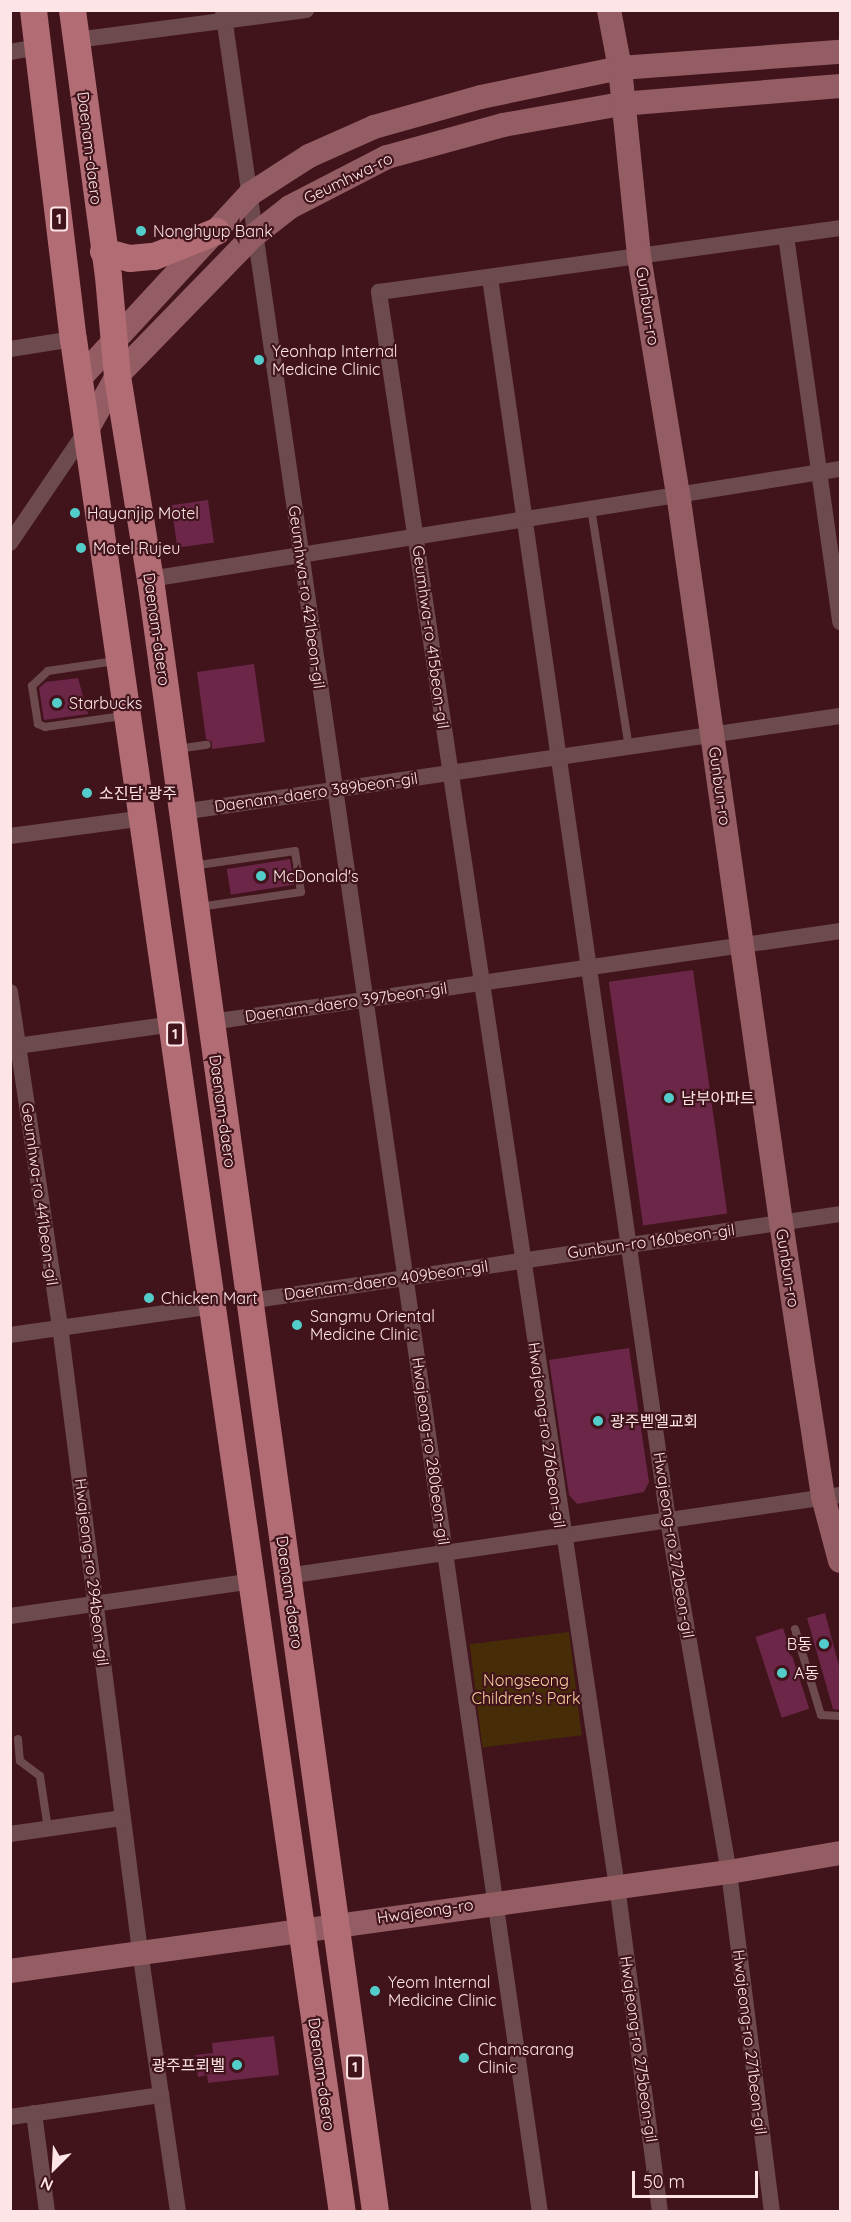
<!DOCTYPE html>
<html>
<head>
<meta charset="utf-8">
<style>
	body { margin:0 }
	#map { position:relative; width:851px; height:2222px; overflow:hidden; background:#41141c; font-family:Quicksand,"Noto Sans KR",sans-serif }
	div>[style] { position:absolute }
	.green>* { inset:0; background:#462d08; transform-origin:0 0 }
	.building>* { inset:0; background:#6b2648; transform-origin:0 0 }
	.lane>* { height:8px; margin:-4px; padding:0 4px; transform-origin:4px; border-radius:4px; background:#6d4a4d }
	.street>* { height:16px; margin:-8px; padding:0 8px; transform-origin:8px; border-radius:8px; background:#6d4a4d }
	.secondary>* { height:24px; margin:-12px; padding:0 12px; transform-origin:12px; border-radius:12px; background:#945d63 }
	.primary>* { height:27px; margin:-13.5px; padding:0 13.5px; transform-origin:13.5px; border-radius:13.5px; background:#b26c74 }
	.dots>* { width:16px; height:16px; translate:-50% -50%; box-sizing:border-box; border:3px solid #41141c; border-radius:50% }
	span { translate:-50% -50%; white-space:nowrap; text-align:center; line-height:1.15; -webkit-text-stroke:4.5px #41141c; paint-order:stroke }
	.shield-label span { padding:2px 4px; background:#41141c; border:2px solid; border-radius:4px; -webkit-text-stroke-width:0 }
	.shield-label { font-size:15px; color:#fde4e6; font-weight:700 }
	.street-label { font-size:16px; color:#fde4e6 }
	.poi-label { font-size:16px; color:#fde4e6 }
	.left { translate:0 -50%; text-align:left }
	.right { translate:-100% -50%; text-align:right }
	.park-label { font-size:16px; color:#fbd19d }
	.frame { position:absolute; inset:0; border:12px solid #fde4e6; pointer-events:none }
	.north { position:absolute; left:24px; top:2138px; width:60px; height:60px; -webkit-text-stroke:4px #41141c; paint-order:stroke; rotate:204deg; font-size:16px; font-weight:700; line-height:24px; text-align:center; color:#fde4e6 }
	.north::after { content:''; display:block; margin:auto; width:21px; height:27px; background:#fde4e6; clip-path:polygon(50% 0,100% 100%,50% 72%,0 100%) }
	.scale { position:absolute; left:632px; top:2171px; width:126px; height:27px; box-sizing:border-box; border:3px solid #fde4e6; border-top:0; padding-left:8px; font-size:18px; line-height:21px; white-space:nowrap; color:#fde4e6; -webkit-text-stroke:4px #41141c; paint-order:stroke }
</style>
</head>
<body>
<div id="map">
	<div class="green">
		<i style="left:569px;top:1632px;width:104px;height:100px;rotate:83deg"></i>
	</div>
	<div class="building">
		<i style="left:208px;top:500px;width:43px;height:37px;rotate:82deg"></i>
		<i style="clip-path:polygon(254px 664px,265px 742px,212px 749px,212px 742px,206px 739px,197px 672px)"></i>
		<i style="clip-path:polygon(78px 678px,88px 714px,44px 720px,39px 688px,46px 682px)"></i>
		<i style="left:290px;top:859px;width:26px;height:64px;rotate:81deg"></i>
		<i style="left:693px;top:970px;width:246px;height:85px;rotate:82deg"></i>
		<i style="clip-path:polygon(629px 1348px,649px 1482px,644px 1492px,577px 1504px,569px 1495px,549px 1360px)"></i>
		<i style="clip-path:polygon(825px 1613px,840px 1670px,840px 1710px,833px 1709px,807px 1618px)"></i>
		<i style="left:783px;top:1628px;width:85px;height:29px;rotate:72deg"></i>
		<i style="clip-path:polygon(274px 2036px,279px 2075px,208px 2083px,207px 2075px,198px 2077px,195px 2055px,213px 2053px,212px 2043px)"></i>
	</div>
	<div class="lane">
		<i style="left:591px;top:508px;width:242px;rotate:81deg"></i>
		<i style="left:115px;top:661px;width:68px;rotate:171.5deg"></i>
		<i style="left:48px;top:671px;width:22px;rotate:137deg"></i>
		<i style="left:32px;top:686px;width:38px;rotate:81deg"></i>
		<i style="left:38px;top:724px;width:8px;rotate:23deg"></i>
		<i style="left:45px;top:727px;width:78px;rotate:-8.1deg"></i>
		<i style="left:177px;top:749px;width:30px;rotate:-8deg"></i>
		<i style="left:192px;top:866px;width:104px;rotate:-8.3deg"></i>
		<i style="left:295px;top:851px;width:41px;rotate:81.7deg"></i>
		<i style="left:301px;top:892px;width:103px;rotate:171.6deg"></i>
		<i style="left:795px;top:1629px;width:90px;rotate:73.2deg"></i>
		<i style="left:821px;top:1715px;width:19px;rotate:3deg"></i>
		<i style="left:18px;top:1739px;width:22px;rotate:85deg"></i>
		<i style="left:20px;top:1761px;width:25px;rotate:37deg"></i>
		<i style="left:40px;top:1776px;width:54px;rotate:81.4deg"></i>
	</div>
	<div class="street">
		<i style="left:223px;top:10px;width:2225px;rotate:81.81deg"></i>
		<i style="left:76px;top:40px;width:232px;rotate:-7.4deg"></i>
		<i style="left:10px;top:52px;width:29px;rotate:-10deg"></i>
		<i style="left:786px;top:236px;width:390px;rotate:82deg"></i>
		<i style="left:490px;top:278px;width:1255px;rotate:81.84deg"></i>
		<i style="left:668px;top:1520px;width:357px;rotate:80.2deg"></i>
		<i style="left:729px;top:1872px;width:343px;rotate:82.8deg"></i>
		<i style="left:10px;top:349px;width:64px;rotate:-9deg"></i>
		<i style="left:10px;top:543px;width:135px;rotate:-55.8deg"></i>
		<i style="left:150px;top:579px;width:699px;rotate:-9.06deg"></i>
		<i style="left:182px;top:812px;width:665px;rotate:-8.3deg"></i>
		<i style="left:10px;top:836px;width:136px;rotate:-7.6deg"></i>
		<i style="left:10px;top:992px;width:338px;rotate:81.5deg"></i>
		<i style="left:60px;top:1326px;width:630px;rotate:82.71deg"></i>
		<i style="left:140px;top:1951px;width:264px;rotate:81.7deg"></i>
		<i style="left:211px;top:1022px;width:636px;rotate:-8.23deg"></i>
		<i style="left:10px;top:1047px;width:165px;rotate:-8deg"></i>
		<i style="left:249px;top:1301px;width:597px;rotate:-8.37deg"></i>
		<i style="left:10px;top:1335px;width:205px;rotate:-8.1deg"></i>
		<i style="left:287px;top:1576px;width:559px;rotate:-8.33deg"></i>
		<i style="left:10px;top:1616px;width:245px;rotate:-8.2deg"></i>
		<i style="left:10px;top:1834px;width:114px;rotate:-8.1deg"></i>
		<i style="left:34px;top:2113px;width:100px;rotate:82.5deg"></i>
		<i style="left:10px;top:2117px;width:153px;rotate:-8.3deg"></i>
		<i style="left:660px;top:2212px;width:328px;rotate:-97.5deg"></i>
		<i style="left:617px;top:1887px;width:1613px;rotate:-98.49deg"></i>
		<i style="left:379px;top:292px;width:465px;rotate:-7.9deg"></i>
	</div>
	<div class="secondary">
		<i style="left:609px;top:10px;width:59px;rotate:79.3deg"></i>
		<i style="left:620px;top:68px;width:189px;rotate:84.2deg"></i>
		<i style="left:639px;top:256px;width:240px;rotate:80.7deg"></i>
		<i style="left:678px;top:493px;width:736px;rotate:81.96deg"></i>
		<i style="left:781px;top:1222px;width:278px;rotate:81.3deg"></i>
		<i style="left:823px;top:1497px;width:66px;rotate:75.1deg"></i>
		<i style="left:80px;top:378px;width:251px;rotate:-47.3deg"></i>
		<i style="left:250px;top:194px;width:70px;rotate:-32.8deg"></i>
		<i style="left:309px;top:156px;width:71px;rotate:-24deg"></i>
		<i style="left:374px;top:127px;width:111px;rotate:-15.7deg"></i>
		<i style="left:481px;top:97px;width:142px;rotate:-11.8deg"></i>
		<i style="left:620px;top:68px;width:221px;rotate:-4.2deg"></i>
		<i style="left:88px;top:428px;width:60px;rotate:-60.9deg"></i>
		<i style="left:117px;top:376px;width:195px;rotate:-45.8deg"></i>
		<i style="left:253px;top:236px;width:47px;rotate:-38.1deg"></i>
		<i style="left:290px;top:207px;width:109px;rotate:-27.3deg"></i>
		<i style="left:387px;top:157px;width:120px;rotate:-15.4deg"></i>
		<i style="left:503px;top:125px;width:120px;rotate:-10.1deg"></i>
		<i style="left:621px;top:104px;width:220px;rotate:-4.7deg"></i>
		<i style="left:10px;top:1971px;width:726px;rotate:-7.84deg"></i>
		<i style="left:729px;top:1872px;width:113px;rotate:-9.7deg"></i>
	</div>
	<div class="primary">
		<i style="left:33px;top:10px;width:331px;rotate:83.1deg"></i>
		<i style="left:73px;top:339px;width:1892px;rotate:81.83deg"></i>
		<i style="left:72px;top:10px;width:268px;rotate:82.3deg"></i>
		<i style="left:108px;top:276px;width:100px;rotate:84.9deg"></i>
		<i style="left:117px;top:376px;width:206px;rotate:80.8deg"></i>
		<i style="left:150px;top:579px;width:1648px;rotate:82.15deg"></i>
		<i style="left:103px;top:251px;width:27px;rotate:15deg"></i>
		<i style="left:129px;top:258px;width:25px;rotate:-5deg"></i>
		<i style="left:154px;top:256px;width:67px;rotate:-22deg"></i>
	</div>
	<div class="dots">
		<i style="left:141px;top:231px;background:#53cdc9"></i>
		<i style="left:259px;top:360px;background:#53cdc9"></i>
		<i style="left:75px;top:513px;background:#53cdc9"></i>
		<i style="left:81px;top:548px;background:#53cdc9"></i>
		<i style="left:57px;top:703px;background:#53cdc9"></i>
		<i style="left:87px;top:793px;background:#53cdc9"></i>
		<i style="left:261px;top:876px;background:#53cdc9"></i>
		<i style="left:669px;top:1098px;background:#53cdc9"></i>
		<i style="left:149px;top:1298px;background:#53cdc9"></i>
		<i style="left:297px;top:1325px;background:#53cdc9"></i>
		<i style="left:598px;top:1421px;background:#53cdc9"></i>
		<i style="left:824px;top:1644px;background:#53cdc9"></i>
		<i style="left:782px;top:1673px;background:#53cdc9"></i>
		<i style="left:375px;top:1991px;background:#53cdc9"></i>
		<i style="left:464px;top:2058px;background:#53cdc9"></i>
		<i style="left:237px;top:2065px;background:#53cdc9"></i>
	</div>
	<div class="shield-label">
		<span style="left:59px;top:219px">1</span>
		<span style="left:175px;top:1034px">1</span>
		<span style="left:355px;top:2067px">1</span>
	</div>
	<div class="street-label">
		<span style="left:90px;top:148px;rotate:83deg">Daenam-daero</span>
		<span style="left:348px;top:178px;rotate:-26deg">Geumhwa-ro</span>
		<span style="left:648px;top:306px;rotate:81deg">Gunbun-ro</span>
		<span style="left:307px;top:597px;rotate:82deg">Geumhwa-ro 421beon-gil</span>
		<span style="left:157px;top:629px;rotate:82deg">Daenam-daero</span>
		<span style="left:431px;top:637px;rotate:82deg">Geumhwa-ro 415beon-gil</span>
		<span style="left:720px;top:786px;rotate:82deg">Gunbun-ro</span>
		<span style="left:316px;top:792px;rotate:-8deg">Daenam-daero 389beon-gil</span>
		<span style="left:346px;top:1002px;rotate:-8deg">Daenam-daero 397beon-gil</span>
		<span style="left:223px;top:1111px;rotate:82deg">Daenam-daero</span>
		<span style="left:40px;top:1194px;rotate:82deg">Geumhwa-ro 441beon-gil</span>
		<span style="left:651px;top:1241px;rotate:-8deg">Gunbun-ro 160beon-gil</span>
		<span style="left:788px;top:1268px;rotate:81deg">Gunbun-ro</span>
		<span style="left:386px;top:1280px;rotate:-8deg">Daenam-daero 409beon-gil</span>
		<span style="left:547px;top:1435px;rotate:82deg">Hwajeong-ro 276beon-gil</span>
		<span style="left:431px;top:1451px;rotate:82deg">Hwajeong-ro 280beon-gil</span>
		<span style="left:674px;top:1545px;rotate:81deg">Hwajeong-ro 272beon-gil</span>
		<span style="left:92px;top:1572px;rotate:83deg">Hwajeong-ro 294beon-gil</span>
		<span style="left:290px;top:1592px;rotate:82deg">Daenam-daero</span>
		<span style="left:425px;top:1911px;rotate:-8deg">Hwajeong-ro</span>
		<span style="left:750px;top:2042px;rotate:83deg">Hwajeong-ro 271beon-gil</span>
		<span style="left:639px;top:2049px;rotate:82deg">Hwajeong-ro 275beon-gil</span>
		<span style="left:322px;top:2074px;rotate:82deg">Daenam-daero</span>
	</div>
	<div class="poi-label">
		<span class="left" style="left:153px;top:231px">Nonghyup Bank</span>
		<span class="left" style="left:272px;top:360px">Yeonhap Internal<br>Medicine Clinic</span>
		<span class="left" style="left:87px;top:513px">Hayanjip Motel</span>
		<span class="left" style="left:93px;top:548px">Motel Rujeu</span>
		<span class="left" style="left:69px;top:703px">Starbucks</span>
		<span class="left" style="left:99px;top:793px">소진담 광주</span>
		<span class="left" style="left:273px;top:876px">McDonald's</span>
		<span class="left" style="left:681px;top:1098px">남부아파트</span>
		<span class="left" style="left:161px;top:1298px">Chicken Mart</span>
		<span class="left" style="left:310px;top:1325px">Sangmu Oriental<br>Medicine Clinic</span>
		<span class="left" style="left:610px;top:1421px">광주벧엘교회</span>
		<span class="right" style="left:812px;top:1644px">B동</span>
		<span class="left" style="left:794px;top:1673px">A동</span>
		<span class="left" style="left:388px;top:1991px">Yeom Internal<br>Medicine Clinic</span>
		<span class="left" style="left:478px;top:2058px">Chamsarang<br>Clinic</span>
		<span class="right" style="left:225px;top:2065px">광주프뢰벨</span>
	</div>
	<div class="park-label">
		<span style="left:526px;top:1689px">Nongseong<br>Children's Park</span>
	</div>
	<div class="frame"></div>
	<div class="north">N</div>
	<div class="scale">50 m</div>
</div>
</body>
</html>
